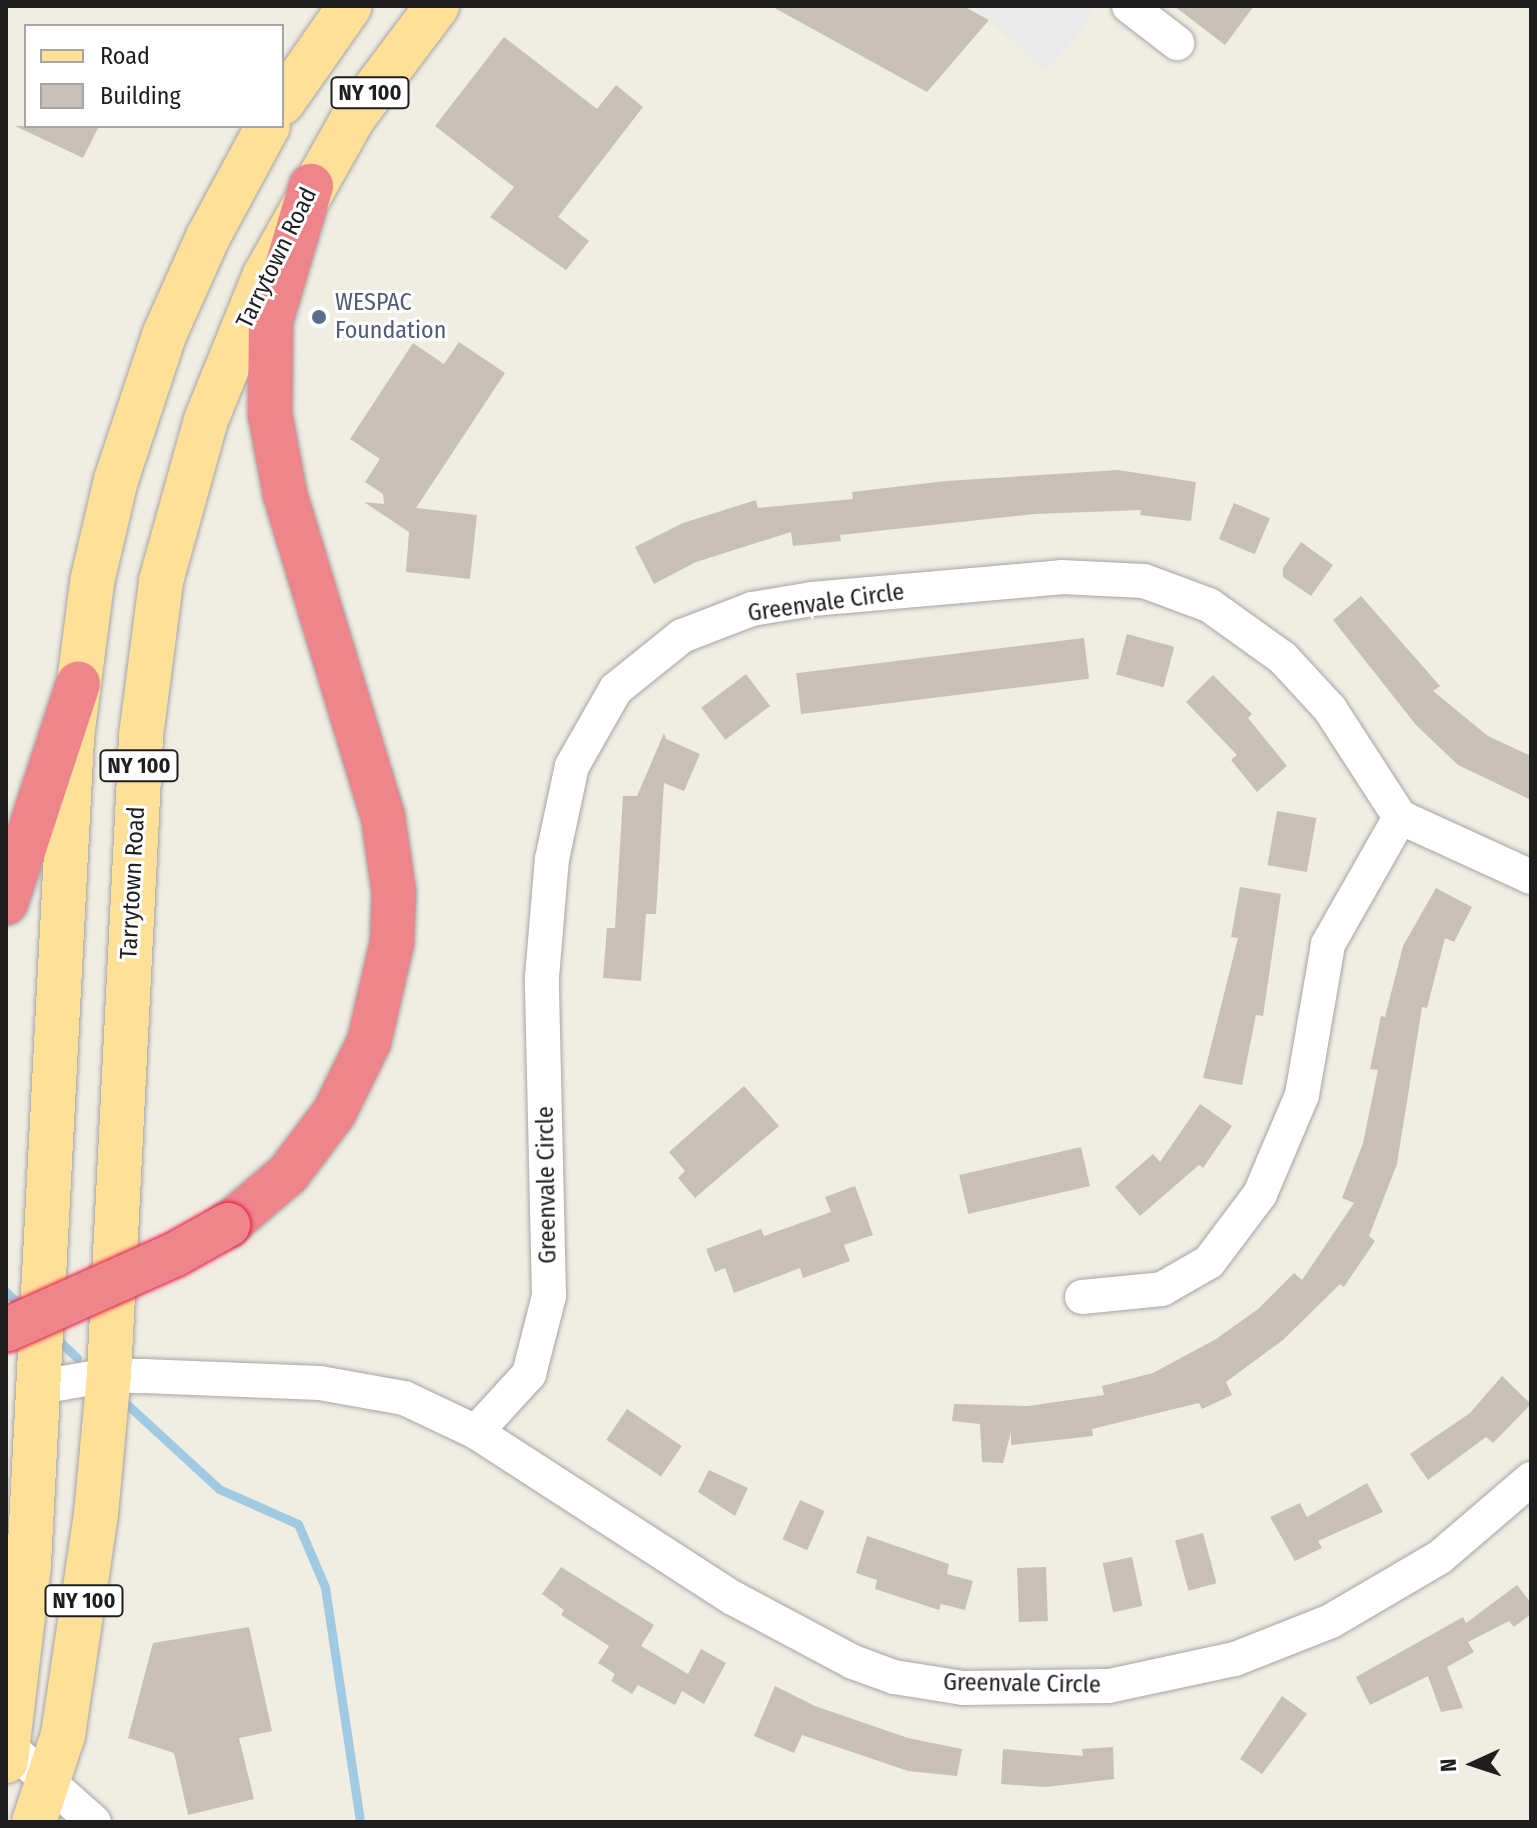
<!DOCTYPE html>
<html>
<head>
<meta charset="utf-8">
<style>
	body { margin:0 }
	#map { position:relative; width:1537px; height:1828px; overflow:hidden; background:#f0ede3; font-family:"Fira Sans Condensed",sans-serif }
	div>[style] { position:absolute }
	.parking>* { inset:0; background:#eaeaea }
	.stream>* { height:9px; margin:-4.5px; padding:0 4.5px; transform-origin:4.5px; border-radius:4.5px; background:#a0cae1 }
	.building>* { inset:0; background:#c8c0b6; transform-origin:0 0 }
	.roads { filter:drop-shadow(0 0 2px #a5a5a5) drop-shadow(0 0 2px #a5a5a5) }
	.minor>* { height:34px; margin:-17px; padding:0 17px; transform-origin:17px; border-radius:17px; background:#fff }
	.primary>* { height:44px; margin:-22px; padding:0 22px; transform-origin:22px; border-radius:22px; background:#ffe099 }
	.motorway>* { height:44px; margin:-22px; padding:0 22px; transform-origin:22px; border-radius:22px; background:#ed858b }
	.bridges { filter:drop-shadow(0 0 2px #e61744) drop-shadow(0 0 2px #e61744) }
	.motorway-bridge>* { height:44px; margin:-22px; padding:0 22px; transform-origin:22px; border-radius:22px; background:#ed858b }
	.dots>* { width:22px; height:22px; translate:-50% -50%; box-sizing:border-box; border:4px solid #fff; border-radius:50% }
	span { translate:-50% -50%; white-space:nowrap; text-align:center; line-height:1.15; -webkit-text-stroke:6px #fff; paint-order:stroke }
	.shield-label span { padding:2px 6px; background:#fff; border:2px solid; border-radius:6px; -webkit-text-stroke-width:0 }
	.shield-label { font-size:22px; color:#1e1e1e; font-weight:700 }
	.street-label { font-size:24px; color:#1e1e1e }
	.service-label { font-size:24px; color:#4e5e75 }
	.left { translate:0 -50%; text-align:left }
	.frame { position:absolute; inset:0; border:8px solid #1e1e1e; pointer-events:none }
	.legend { position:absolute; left:24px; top:24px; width:260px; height:104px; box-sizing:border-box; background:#fff; border:2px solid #a5a5a5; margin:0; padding:10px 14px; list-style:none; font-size:24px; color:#1e1e1e }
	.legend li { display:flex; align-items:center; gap:16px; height:40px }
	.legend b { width:40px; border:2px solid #a5a5a5 }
	.north { position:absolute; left:1433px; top:1724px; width:80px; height:80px; -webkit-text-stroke:6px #fff; paint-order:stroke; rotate:267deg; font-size:22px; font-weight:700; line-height:32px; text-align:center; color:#1e1e1e }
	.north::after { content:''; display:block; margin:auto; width:28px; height:36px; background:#1e1e1e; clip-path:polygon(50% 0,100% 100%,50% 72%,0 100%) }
</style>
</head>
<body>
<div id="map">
	<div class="parking">
		<i style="clip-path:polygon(972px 6px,1083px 6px,1093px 15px,1046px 71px)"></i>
	</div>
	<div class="stream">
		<i style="left:6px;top:1292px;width:23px;rotate:43deg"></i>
		<i style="left:58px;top:1340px;width:26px;rotate:43deg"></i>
		<i style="left:119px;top:1397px;width:136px;rotate:42.6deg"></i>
		<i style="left:219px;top:1489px;width:86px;rotate:23.9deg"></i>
		<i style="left:298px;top:1524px;width:69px;rotate:66.8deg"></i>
		<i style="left:325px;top:1587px;width:238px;rotate:81.5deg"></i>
	</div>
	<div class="building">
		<i style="clip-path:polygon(771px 6px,963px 6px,989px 20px,927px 92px)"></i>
		<i style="clip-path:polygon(1174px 6px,1254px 6px,1225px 45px)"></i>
		<i style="clip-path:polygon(504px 37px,597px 109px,616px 85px,643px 107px,558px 217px,589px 241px,566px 270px,490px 217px,514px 187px,435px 126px)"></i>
		<i style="clip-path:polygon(15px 126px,99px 126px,83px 158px)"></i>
		<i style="clip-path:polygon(459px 342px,505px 373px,416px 508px,477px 515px,470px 579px,406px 572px,409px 532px,364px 502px,384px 504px,383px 494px,365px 482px,380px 459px,350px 439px,413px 343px,444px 364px)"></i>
		<i style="clip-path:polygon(1118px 470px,1196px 482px,1191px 521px,1140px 515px,1141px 510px,1035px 514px,840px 535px,841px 541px,793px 546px,791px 532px,696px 562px,654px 584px,635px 547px,683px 523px,756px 500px,758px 508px,853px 499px,852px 492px,946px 481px)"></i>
		<i style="left:1234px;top:503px;width:39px;height:39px;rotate:23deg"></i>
		<i style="clip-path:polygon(1301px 542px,1333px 565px,1311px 596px,1283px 577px,1283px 568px)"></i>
		<i style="clip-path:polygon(1361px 596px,1440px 686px,1433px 691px,1488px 736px,1531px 756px,1531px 800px,1458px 765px,1416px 725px,1333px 620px)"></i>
		<i style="left:1127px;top:634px;width:49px;height:42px;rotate:15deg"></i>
		<i style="left:1084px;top:638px;width:41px;height:290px;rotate:83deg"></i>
		<i style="left:746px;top:674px;width:40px;height:56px;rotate:53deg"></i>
		<i style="clip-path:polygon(1213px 675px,1252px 714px,1248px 718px,1287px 766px,1257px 792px,1231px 760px,1237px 755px,1186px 702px)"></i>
		<i style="clip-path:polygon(664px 733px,666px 739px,700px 754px,684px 791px,664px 783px,656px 914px,646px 914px,641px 981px,603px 978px,607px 928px,615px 928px,623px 796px,637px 796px)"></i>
		<i style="left:1277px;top:811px;width:40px;height:55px;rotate:10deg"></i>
		<i style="clip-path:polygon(1240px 887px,1281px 894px,1263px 1016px,1256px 1015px,1242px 1085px,1203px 1078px,1238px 938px,1231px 937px)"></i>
		<i style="clip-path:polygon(1436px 888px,1472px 907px,1454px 942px,1445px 938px,1427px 1008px,1422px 1007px,1397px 1164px,1369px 1236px,1375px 1241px,1344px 1287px,1340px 1284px,1283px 1340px,1226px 1382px,1232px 1395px,1202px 1409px,1199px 1403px,1092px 1429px,1093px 1436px,1011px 1445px,1011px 1432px,1003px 1463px,982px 1462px,980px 1424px,952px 1421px,954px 1404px,1028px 1406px,1104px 1395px,1102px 1386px,1153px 1373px,1216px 1339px,1258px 1309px,1294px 1273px,1302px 1280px,1354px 1203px,1342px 1198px,1363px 1143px,1378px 1070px,1370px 1069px,1381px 1016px,1385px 1017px,1403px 946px)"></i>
		<i style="clip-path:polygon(744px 1086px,779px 1126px,695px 1198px,678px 1178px,685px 1171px,669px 1152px)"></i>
		<i style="clip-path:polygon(1200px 1104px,1232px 1126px,1203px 1168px,1199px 1165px,1140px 1216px,1115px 1187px,1153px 1154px,1160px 1162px)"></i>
		<i style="left:1081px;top:1147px;width:40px;height:125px;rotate:77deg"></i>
		<i style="clip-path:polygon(855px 1186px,873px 1235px,844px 1245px,850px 1261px,803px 1278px,800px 1268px,734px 1293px,725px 1268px,715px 1272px,706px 1249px,761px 1229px,764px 1236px,831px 1212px,825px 1197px)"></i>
		<i style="clip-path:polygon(1502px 1376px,1531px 1404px,1493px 1443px,1486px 1437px,1428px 1480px,1410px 1454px,1470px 1413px)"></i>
		<i style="left:627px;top:1409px;width:66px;height:37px;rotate:34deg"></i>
		<i style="clip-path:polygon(709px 1470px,748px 1488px,735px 1516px,698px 1492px)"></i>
		<i style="clip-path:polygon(1367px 1483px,1383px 1512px,1318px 1541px,1322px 1548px,1295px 1561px,1270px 1517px,1300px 1503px,1307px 1517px)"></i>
		<i style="left:800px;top:1500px;width:27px;height:43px;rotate:24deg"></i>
		<i style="left:1203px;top:1533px;width:52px;height:29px;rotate:75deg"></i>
		<i style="clip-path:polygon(867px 1536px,949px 1564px,947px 1574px,973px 1581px,965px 1610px,941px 1604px,939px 1610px,875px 1589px,877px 1580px,856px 1573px)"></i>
		<i style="left:1132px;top:1557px;width:50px;height:30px;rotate:78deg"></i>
		<i style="clip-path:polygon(561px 1567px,654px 1625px,641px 1646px,688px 1674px,701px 1649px,726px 1663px,704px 1704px,682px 1691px,675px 1705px,638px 1685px,632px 1694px,611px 1681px,615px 1674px,598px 1663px,609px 1646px,561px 1615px,564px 1610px,542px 1594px)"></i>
		<i style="left:1046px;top:1567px;width:54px;height:29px;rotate:88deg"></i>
		<i style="clip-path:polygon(1517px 1585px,1531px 1603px,1531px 1614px,1514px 1627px,1509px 1621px,1468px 1642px,1474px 1652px,1447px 1667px,1463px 1708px,1441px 1712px,1428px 1676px,1370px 1705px,1356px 1677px,1463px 1617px,1466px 1623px)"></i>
		<i style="clip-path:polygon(249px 1627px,272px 1731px,239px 1738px,254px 1799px,188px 1815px,174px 1753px,128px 1738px,153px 1643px)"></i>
		<i style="clip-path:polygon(775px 1686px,815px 1706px,908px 1738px,962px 1749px,957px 1776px,908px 1771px,802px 1735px,794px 1753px,754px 1736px)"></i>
		<i style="clip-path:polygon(1282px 1696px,1307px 1714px,1262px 1774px,1240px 1759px)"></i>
		<i style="clip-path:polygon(1113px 1747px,1114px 1779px,1046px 1787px,1001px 1784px,1003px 1749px,1083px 1756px,1082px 1749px)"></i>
	</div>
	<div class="roads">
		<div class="minor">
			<i style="left:1129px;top:6px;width:61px;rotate:37.6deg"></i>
			<i style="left:1082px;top:1297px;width:80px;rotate:-5.7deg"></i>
			<i style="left:1162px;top:1289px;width:54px;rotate:-29.9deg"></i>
			<i style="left:1209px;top:1262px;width:85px;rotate:-53.1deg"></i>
			<i style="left:1260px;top:1194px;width:108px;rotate:-67deg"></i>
			<i style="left:1302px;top:1095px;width:153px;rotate:-80.2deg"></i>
			<i style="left:1328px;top:944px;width:146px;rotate:-60.4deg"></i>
			<i style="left:40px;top:1387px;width:70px;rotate:-9.9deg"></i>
			<i style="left:109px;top:1375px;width:34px;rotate:2deg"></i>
			<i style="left:143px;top:1376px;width:177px;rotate:2.3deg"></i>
			<i style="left:320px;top:1383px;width:85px;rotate:10.1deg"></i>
			<i style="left:404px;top:1398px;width:80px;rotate:25.3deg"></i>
			<i style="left:476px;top:1432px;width:306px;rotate:32.9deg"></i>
			<i style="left:733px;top:1598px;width:136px;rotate:28.1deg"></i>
			<i style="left:853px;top:1662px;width:44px;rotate:20.1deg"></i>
			<i style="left:894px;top:1677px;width:70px;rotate:9.1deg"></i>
			<i style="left:963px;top:1688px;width:146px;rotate:-0.8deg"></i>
			<i style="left:1109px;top:1686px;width:129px;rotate:-12.1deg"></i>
			<i style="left:1235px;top:1659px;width:103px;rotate:-21.6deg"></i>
			<i style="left:1331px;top:1621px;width:126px;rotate:-30.4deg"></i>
			<i style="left:1440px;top:1557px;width:120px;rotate:-40.6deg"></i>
			<i style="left:476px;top:1432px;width:79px;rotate:-47.6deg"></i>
			<i style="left:529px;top:1374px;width:81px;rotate:-75.6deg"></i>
			<i style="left:549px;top:1296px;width:319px;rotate:-91.3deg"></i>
			<i style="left:542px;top:977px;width:118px;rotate:-85.2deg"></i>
			<i style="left:552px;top:859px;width:95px;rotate:-77.9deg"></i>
			<i style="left:572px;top:766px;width:89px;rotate:-60.3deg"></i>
			<i style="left:616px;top:689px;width:85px;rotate:-38.8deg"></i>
			<i style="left:682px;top:636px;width:75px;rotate:-21.1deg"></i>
			<i style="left:752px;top:609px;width:61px;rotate:-9.5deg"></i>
			<i style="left:812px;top:599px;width:250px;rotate:-5deg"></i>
			<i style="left:1061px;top:577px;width:83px;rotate:2.8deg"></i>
			<i style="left:1144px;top:581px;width:69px;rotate:20.3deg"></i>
			<i style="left:1209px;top:605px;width:91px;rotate:35.6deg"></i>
			<i style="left:1283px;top:658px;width:69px;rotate:47.3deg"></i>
			<i style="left:1330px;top:709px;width:129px;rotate:57.1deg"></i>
			<i style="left:1400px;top:817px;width:144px;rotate:24.6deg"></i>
			<i style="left:7px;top:1745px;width:116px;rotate:41.5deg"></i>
		</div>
		<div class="primary">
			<i style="left:282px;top:103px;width:118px;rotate:-55deg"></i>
			<i style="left:6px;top:1761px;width:198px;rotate:-83.3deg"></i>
			<i style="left:29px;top:1564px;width:828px;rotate:-87.02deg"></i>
			<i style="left:72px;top:737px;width:156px;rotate:-82.6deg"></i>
			<i style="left:92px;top:582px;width:105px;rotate:-76.8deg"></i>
			<i style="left:116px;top:480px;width:155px;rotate:-71.6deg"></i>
			<i style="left:165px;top:333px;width:105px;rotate:-65.9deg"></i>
			<i style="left:208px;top:237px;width:126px;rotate:-61.6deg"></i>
			<i style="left:34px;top:1822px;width:92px;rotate:-71.6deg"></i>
			<i style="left:63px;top:1735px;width:223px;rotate:-81.5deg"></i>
			<i style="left:96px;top:1514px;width:140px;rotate:-84.7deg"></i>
			<i style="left:109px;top:1375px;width:640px;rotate:-87.13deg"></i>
			<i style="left:141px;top:736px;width:156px;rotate:-82.6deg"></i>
			<i style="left:161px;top:581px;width:167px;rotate:-74.4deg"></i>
			<i style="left:206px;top:420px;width:157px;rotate:-67.9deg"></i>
			<i style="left:265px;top:275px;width:180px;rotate:-60.7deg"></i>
			<i style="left:353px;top:118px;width:140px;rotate:-53.1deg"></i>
		</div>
		<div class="motorway">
			<i style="left:6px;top:903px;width:231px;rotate:-71.8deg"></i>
			<i style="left:228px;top:1225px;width:79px;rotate:-40.4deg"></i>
			<i style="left:288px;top:1174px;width:76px;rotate:-53deg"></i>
			<i style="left:334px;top:1113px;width:79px;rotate:-63.8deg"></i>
			<i style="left:369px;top:1042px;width:103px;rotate:-77deg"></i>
			<i style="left:392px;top:942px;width:49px;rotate:-87.7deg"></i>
			<i style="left:394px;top:893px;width:77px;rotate:-98.2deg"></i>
			<i style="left:383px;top:817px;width:338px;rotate:-106.9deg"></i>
			<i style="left:285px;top:494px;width:81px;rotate:-100.6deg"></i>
			<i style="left:270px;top:414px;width:93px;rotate:-89.4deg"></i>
			<i style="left:271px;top:321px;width:141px;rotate:-73.5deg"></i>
		</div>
	</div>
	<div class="bridges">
		<div class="motorway-bridge">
			<i style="left:6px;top:1330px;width:184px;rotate:-24.1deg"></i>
			<i style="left:174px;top:1255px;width:62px;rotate:-29.1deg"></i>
		</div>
	</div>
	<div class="dots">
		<i style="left:319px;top:317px;background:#5c6f8a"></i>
	</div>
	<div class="shield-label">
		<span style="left:370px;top:93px">NY 100</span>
		<span style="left:139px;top:766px">NY 100</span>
		<span style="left:84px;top:1601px">NY 100</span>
	</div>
	<div class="street-label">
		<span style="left:277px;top:258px;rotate:-64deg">Tarrytown Road</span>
		<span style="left:826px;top:603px;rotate:-8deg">Greenvale Circle</span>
		<span style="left:133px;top:883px;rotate:-87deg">Tarrytown Road</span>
		<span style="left:547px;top:1185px;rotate:-91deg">Greenvale Circle</span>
		<span style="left:1022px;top:1684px;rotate:1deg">Greenvale Circle</span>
	</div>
	<div class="service-label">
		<span class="left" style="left:335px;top:317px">WESPAC<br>Foundation</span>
	</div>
	<div class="frame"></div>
	<ul class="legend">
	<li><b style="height:10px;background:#ffe099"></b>Road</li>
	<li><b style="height:22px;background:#c8c0b6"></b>Building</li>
	</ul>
	<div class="north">N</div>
</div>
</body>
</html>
